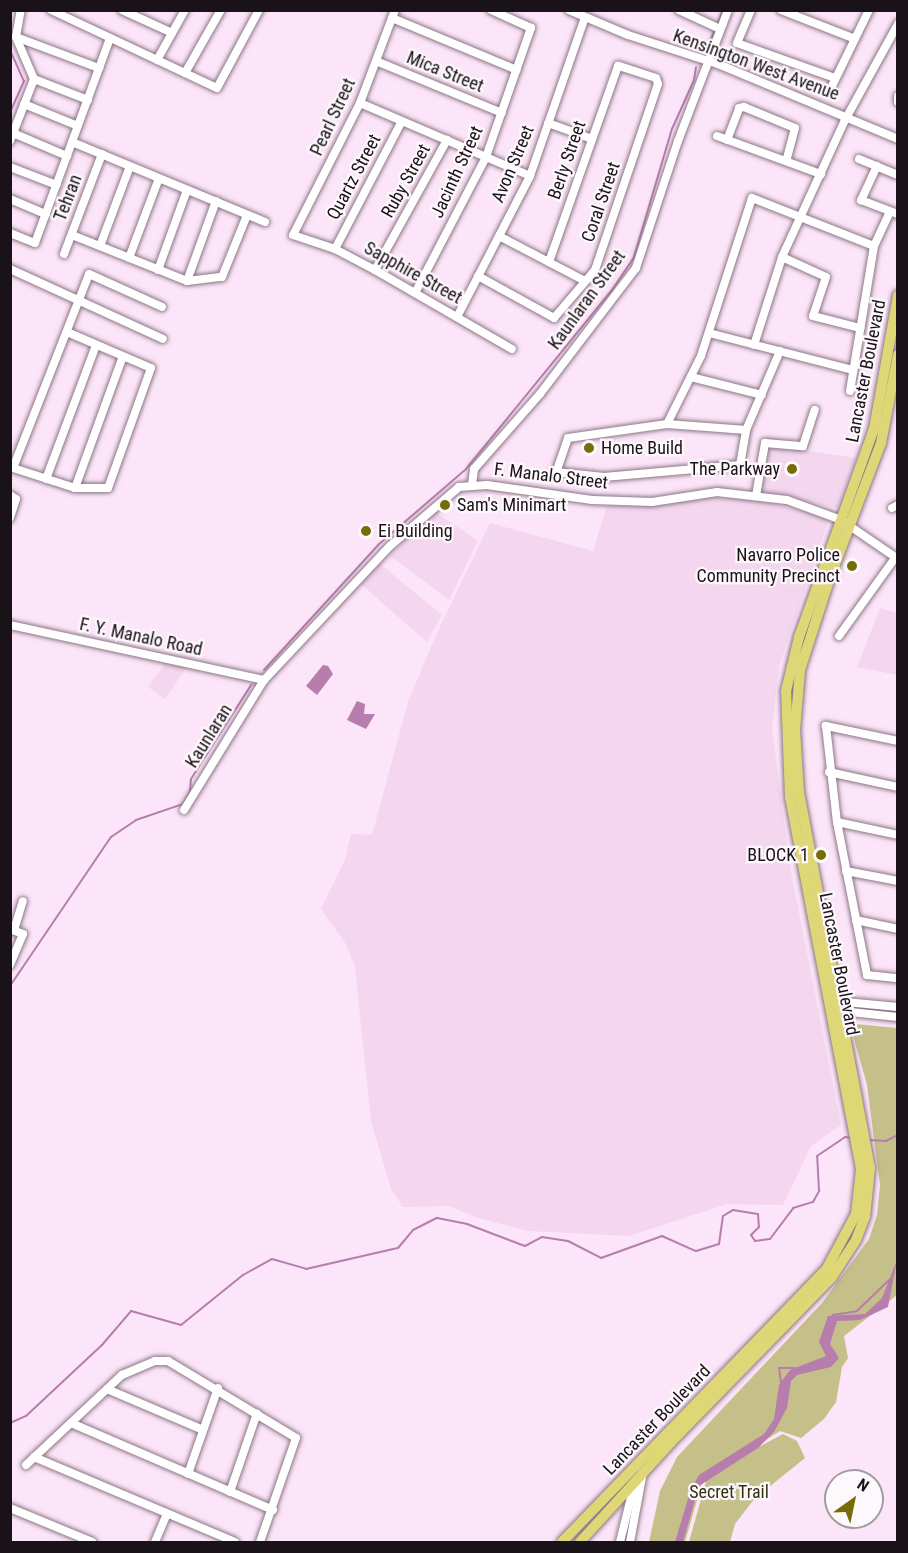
<!DOCTYPE html>
<html>
<head>
<meta charset="utf-8">
<style>
	body { margin:0 }
	#map { position:relative; width:908px; height:1553px; overflow:hidden; background:#fce5f8; font-family:"Roboto Condensed",sans-serif }
	div>[style] { position:absolute }
	.built>* { inset:0; background:#f4d6ee }
	.green>* { inset:0; background:#c5bf89 }
	.water>* { inset:0; background:#b67dad }
	.stream>* { height:2px; margin:-1px; padding:0 1px; transform-origin:1px; border-radius:1px; background:#b67dad }
	.roads { filter:drop-shadow(0 0 2px #8b7687) drop-shadow(0 0 2px #8b7687) }
	.minor>* { height:8px; margin:-4px; padding:0 4px; transform-origin:4px; border-radius:4px; background:#fff }
	.major>* { height:10px; margin:-5px; padding:0 5px; transform-origin:5px; border-radius:5px; background:#dfd676 }
	.dots>* { width:16px; height:16px; translate:-50% -50%; box-sizing:border-box; border:3px solid #fdf8fc; border-radius:50% }
	span { translate:-50% -50%; white-space:nowrap; text-align:center; line-height:1.15; -webkit-text-stroke:4.5px #fdf8fc; paint-order:stroke }
	.street-label { font-size:18px; color:#1a1219 }
	.poi-label { font-size:18px; color:#1a1219 }
	.left { translate:0 -50%; text-align:left }
	.right { translate:-100% -50%; text-align:right }
	.park-label { font-size:18px; color:#34310f }
	.frame { position:absolute; inset:0; border:12px solid #1a1219; pointer-events:none }
	.north { position:absolute; left:824px; top:1469px; width:60px; height:60px; box-sizing:border-box; background:#fdf8fc; border:2px solid #a29ca1; border-radius:50%; rotate:33deg; font-size:16px; font-weight:700; line-height:24px; text-align:center; color:#1a1219 }
	.north::after { content:''; display:block; margin:auto; width:21px; height:27px; background:#766d09; clip-path:polygon(50% 0,100% 100%,50% 72%,0 100%) }
</style>
</head>
<body>
<div id="map">
	<div class="built">
		<i style="clip-path:polygon(762px 444px,856px 458px,838px 508px,754px 491px)"></i>
		<i style="clip-path:polygon(711px 497px,768px 502px,829px 519px,779px 666px,772px 728px,790px 867px,841px 1125px,811px 1146px,783px 1205px,727px 1204px,629px 1236px,528px 1231px,475px 1217px,449px 1206px,403px 1207px,391px 1189px,371px 1121px,355px 967px,346px 944px,321px 909px,345px 860px,351px 834px,372px 835px,408px 702px,437px 633px,490px 523px,593px 551px,607px 506px,655px 506px)"></i>
		<i style="clip-path:polygon(434px 511px,478px 541px,449px 600px,390px 556px)"></i>
		<i style="clip-path:polygon(379px 563px,442px 615px,427px 642px,361px 584px)"></i>
		<i style="clip-path:polygon(880px 608px,897px 613px,897px 675px,857px 667px)"></i>
		<i style="clip-path:polygon(166px 662px,186px 668px,165px 699px,148px 687px)"></i>
	</div>
	<div class="green">
		<i style="clip-path:polygon(855px 1024px,897px 1028px,897px 1295px,844px 1336px,848px 1358px,842px 1367px,836px 1402px,824px 1419px,801px 1438px,780px 1431px,727px 1464px,783px 1434px,797px 1441px,805px 1458px,755px 1498px,735px 1524px,730px 1542px,689px 1542px,707px 1478px,703px 1479px,685px 1542px,649px 1542px,660px 1491px,677px 1457px,822px 1303px,869px 1239px,877px 1215px,880px 1185px,867px 1085px,851px 1028px)"></i>
	</div>
	<div class="water">
		<i style="clip-path:polygon(323px 665px,328px 666px,333px 674px,317px 695px,306px 686px)"></i>
		<i style="clip-path:polygon(357px 701px,365px 704px,364px 714px,375px 714px,366px 729px,347px 720px)"></i>
		<i style="clip-path:polygon(897px 1260px,888px 1307px,860px 1320px,837px 1321px,830px 1344px,839px 1358px,831px 1367px,797px 1375px,791px 1381px,787px 1408px,774px 1432px,758px 1448px,699px 1486px,683px 1542px,675px 1542px,691px 1489px,699px 1475px,764px 1434px,774px 1419px,779px 1385px,790px 1370px,826px 1356px,819px 1342px,828px 1316px,865px 1314px,882px 1298px)"></i>
	</div>
	<div class="stream">
		<i style="left:718px;top:23px;width:14px;rotate:-69deg"></i>
		<i style="left:10px;top:50px;width:34px;rotate:66deg"></i>
		<i style="left:24px;top:81px;width:34px;rotate:114deg"></i>
		<i style="left:705px;top:55px;width:25px;rotate:-69deg"></i>
		<i style="left:264px;top:670px;width:169px;rotate:-47.6deg"></i>
		<i style="left:378px;top:545px;width:116px;rotate:-40.8deg"></i>
		<i style="left:466px;top:469px;width:231px;rotate:-50.8deg"></i>
		<i style="left:612px;top:290px;width:40px;rotate:-56deg"></i>
		<i style="left:634px;top:257px;width:134px;rotate:-73.5deg"></i>
		<i style="left:672px;top:129px;width:54px;rotate:-65.8deg"></i>
		<i style="left:694px;top:80px;width:13px;rotate:-81deg"></i>
		<i style="left:10px;top:986px;width:180px;rotate:-55.9deg"></i>
		<i style="left:111px;top:837px;width:30px;rotate:-34deg"></i>
		<i style="left:136px;top:820px;width:50px;rotate:-18.8deg"></i>
		<i style="left:183px;top:804px;width:14px;rotate:-60deg"></i>
		<i style="left:190px;top:792px;width:13px;rotate:-86deg"></i>
		<i style="left:191px;top:779px;width:112px;rotate:-57.4deg"></i>
		<i style="left:869px;top:1140px;width:17px;rotate:3deg"></i>
		<i style="left:886px;top:1141px;width:13px;rotate:-27deg"></i>
		<i style="left:832px;top:1319px;width:4px;rotate:-76deg"></i>
		<i style="left:833px;top:1315px;width:24px;rotate:-9deg"></i>
		<i style="left:857px;top:1311px;width:45px;rotate:-44.1deg"></i>
		<i style="left:781px;top:1382px;width:14px;rotate:-98deg"></i>
		<i style="left:779px;top:1368px;width:19px"></i>
		<i style="left:10px;top:1423px;width:17px;rotate:-24deg"></i>
		<i style="left:26px;top:1416px;width:104px;rotate:-43.1deg"></i>
		<i style="left:102px;top:1345px;width:45px;rotate:-49.5deg"></i>
		<i style="left:131px;top:1311px;width:52px;rotate:15.6deg"></i>
		<i style="left:181px;top:1325px;width:80px;rotate:-38.9deg"></i>
		<i style="left:243px;top:1275px;width:33px;rotate:-29deg"></i>
		<i style="left:272px;top:1259px;width:35px;rotate:16deg"></i>
		<i style="left:306px;top:1269px;width:94px;rotate:-12.9deg"></i>
		<i style="left:398px;top:1248px;width:23px;rotate:-50deg"></i>
		<i style="left:413px;top:1230px;width:27px;rotate:-27deg"></i>
		<i style="left:437px;top:1218px;width:31px;rotate:11deg"></i>
		<i style="left:467px;top:1224px;width:62px;rotate:20.8deg"></i>
		<i style="left:525px;top:1246px;width:19px;rotate:-28deg"></i>
		<i style="left:542px;top:1237px;width:26px;rotate:9deg"></i>
		<i style="left:568px;top:1241px;width:37px;rotate:27deg"></i>
		<i style="left:601px;top:1258px;width:65px;rotate:-19.8deg"></i>
		<i style="left:662px;top:1236px;width:37px;rotate:24deg"></i>
		<i style="left:696px;top:1251px;width:24px;rotate:-17deg"></i>
		<i style="left:719px;top:1244px;width:28px;rotate:-82deg"></i>
		<i style="left:723px;top:1216px;width:12px;rotate:-31deg"></i>
		<i style="left:733px;top:1210px;width:25px;rotate:9deg"></i>
		<i style="left:758px;top:1214px;width:13px;rotate:86deg"></i>
		<i style="left:759px;top:1227px;width:11px;rotate:135deg"></i>
		<i style="left:751px;top:1235px;width:7px;rotate:56deg"></i>
		<i style="left:755px;top:1241px;width:15px;rotate:-8deg"></i>
		<i style="left:770px;top:1239px;width:39px;rotate:-53deg"></i>
		<i style="left:793px;top:1208px;width:21px;rotate:-17deg"></i>
		<i style="left:813px;top:1202px;width:13px;rotate:-61deg"></i>
		<i style="left:819px;top:1191px;width:35px;rotate:-93deg"></i>
		<i style="left:817px;top:1156px;width:34px;rotate:-34deg"></i>
		<i style="left:845px;top:1137px;width:7px;rotate:8deg"></i>
	</div>
	<div class="roads">
		<div class="minor">
			<i style="left:51px;top:10px;width:183px;rotate:25.2deg"></i>
			<i style="left:217px;top:88px;width:89px;rotate:-61.7deg"></i>
			<i style="left:122px;top:10px;width:55px;rotate:24.7deg"></i>
			<i style="left:395px;top:10px;width:99px;rotate:110.6deg"></i>
			<i style="left:360px;top:103px;width:148px;rotate:116.9deg"></i>
			<i style="left:293px;top:235px;width:44px;rotate:18.4deg"></i>
			<i style="left:335px;top:249px;width:45px;rotate:27.7deg"></i>
			<i style="left:375px;top:270px;width:158px;rotate:30deg"></i>
			<i style="left:569px;top:10px;width:64px;rotate:23deg"></i>
			<i style="left:628px;top:35px;width:95px;rotate:17.9deg"></i>
			<i style="left:718px;top:64px;width:195px;rotate:22.6deg"></i>
			<i style="left:679px;top:10px;width:45px;rotate:24.9deg"></i>
			<i style="left:751px;top:10px;width:36px;rotate:113deg"></i>
			<i style="left:737px;top:43px;width:104px;rotate:19.7deg"></i>
			<i style="left:781px;top:10px;width:79px;rotate:21.4deg"></i>
			<i style="left:392px;top:18px;width:135px;rotate:22.6deg"></i>
			<i style="left:16px;top:37px;width:89px;rotate:20.5deg"></i>
			<i style="left:157px;top:60px;width:57px;rotate:-60.8deg"></i>
			<i style="left:376px;top:61px;width:136px;rotate:22.4deg"></i>
			<i style="left:185px;top:73px;width:73px;rotate:-60.3deg"></i>
			<i style="left:34px;top:79px;width:58px;rotate:21.3deg"></i>
			<i style="left:832px;top:86px;width:85px;rotate:-64deg"></i>
			<i style="left:898px;top:96px;width:6px;rotate:90deg"></i>
			<i style="left:360px;top:103px;width:185px;rotate:23.2deg"></i>
			<i style="left:24px;top:104px;width:58px;rotate:22.2deg"></i>
			<i style="left:548px;top:123px;width:47px;rotate:20deg"></i>
			<i style="left:13px;top:133px;width:59px;rotate:23.1deg"></i>
			<i style="left:717px;top:136px;width:111px;rotate:20.1deg"></i>
			<i style="left:727px;top:140px;width:34px;rotate:-69deg"></i>
			<i style="left:739px;top:108px;width:5px;rotate:-11deg"></i>
			<i style="left:744px;top:107px;width:55px;rotate:22.4deg"></i>
			<i style="left:795px;top:128px;width:34px;rotate:105deg"></i>
			<i style="left:10px;top:141px;width:66px;rotate:-68.8deg"></i>
			<i style="left:34px;top:79px;width:46px;rotate:-113.2deg"></i>
			<i style="left:16px;top:37px;width:27px;rotate:-80deg"></i>
			<i style="left:72px;top:142px;width:209px;rotate:22.5deg"></i>
			<i style="left:859px;top:159px;width:42px;rotate:22.3deg"></i>
			<i style="left:877px;top:166px;width:38px;rotate:115deg"></i>
			<i style="left:861px;top:200px;width:40px;rotate:21deg"></i>
			<i style="left:10px;top:167px;width:50px;rotate:21deg"></i>
			<i style="left:10px;top:199px;width:39px;rotate:23deg"></i>
			<i style="left:10px;top:233px;width:27px;rotate:22deg"></i>
			<i style="left:35px;top:243px;width:218px;rotate:-69.9deg"></i>
			<i style="left:72px;top:235px;width:124px;rotate:21.8deg"></i>
			<i style="left:187px;top:281px;width:35px;rotate:-7deg"></i>
			<i style="left:222px;top:277px;width:67px;rotate:-68deg"></i>
			<i style="left:499px;top:236px;width:97px;rotate:27.6deg"></i>
			<i style="left:100px;top:246px;width:85px;rotate:-69.4deg"></i>
			<i style="left:335px;top:249px;width:144px;rotate:-62.4deg"></i>
			<i style="left:64px;top:254px;width:107px;rotate:-69.2deg"></i>
			<i style="left:782px;top:257px;width:48px;rotate:24.4deg"></i>
			<i style="left:826px;top:277px;width:41px;rotate:108.4deg"></i>
			<i style="left:813px;top:316px;width:49px;rotate:14.3deg"></i>
			<i style="left:129px;top:258px;width:85px;rotate:-69.4deg"></i>
			<i style="left:10px;top:269px;width:168px;rotate:24.6deg"></i>
			<i style="left:158px;top:270px;width:85px;rotate:-70.1deg"></i>
			<i style="left:375px;top:270px;width:149px;rotate:-61deg"></i>
			<i style="left:478px;top:276px;width:87px;rotate:28.9deg"></i>
			<i style="left:554px;top:318px;width:63px;rotate:-49.5deg"></i>
			<i style="left:595px;top:270px;width:196px;rotate:-71.3deg"></i>
			<i style="left:658px;top:84px;width:6px;rotate:-108deg"></i>
			<i style="left:656px;top:78px;width:40px;rotate:-162deg"></i>
			<i style="left:618px;top:66px;width:208px;rotate:109.4deg"></i>
			<i style="left:187px;top:281px;width:85px;rotate:-70.1deg"></i>
			<i style="left:415px;top:293px;width:153px;rotate:-62.4deg"></i>
			<i style="left:486px;top:157px;width:137px;rotate:-70.8deg"></i>
			<i style="left:531px;top:28px;width:44px;rotate:-155.8deg"></i>
			<i style="left:457px;top:317px;width:159px;rotate:-62.6deg"></i>
			<i style="left:530px;top:176px;width:168px;rotate:-70.9deg"></i>
			<i style="left:67px;top:332px;width:91px;rotate:23.2deg"></i>
			<i style="left:151px;top:368px;width:127px;rotate:109.7deg"></i>
			<i style="left:108px;top:488px;width:33px;rotate:180deg"></i>
			<i style="left:75px;top:488px;width:65px;rotate:-162.1deg"></i>
			<i style="left:13px;top:468px;width:208px;rotate:-68.6deg"></i>
			<i style="left:89px;top:274px;width:80px;rotate:24.3deg"></i>
			<i style="left:709px;top:333px;width:149px;rotate:14.4deg"></i>
			<i style="left:754px;top:345px;width:92px;rotate:-72.3deg"></i>
			<i style="left:782px;top:257px;width:151px;rotate:-65.3deg"></i>
			<i style="left:845px;top:120px;width:110px;rotate:-61.1deg"></i>
			<i style="left:691px;top:377px;width:73px;rotate:14.2deg"></i>
			<i style="left:850px;top:391px;width:147px;rotate:-80.6deg"></i>
			<i style="left:874px;top:246px;width:38px;rotate:-65deg"></i>
			<i style="left:667px;top:424px;width:76px;rotate:-63.4deg"></i>
			<i style="left:701px;top:356px;width:166px;rotate:-72.1deg"></i>
			<i style="left:752px;top:198px;width:131px;rotate:21.5deg"></i>
			<i style="left:746px;top:430px;width:79px;rotate:-175.7deg"></i>
			<i style="left:667px;top:424px;width:100px;rotate:172deg"></i>
			<i style="left:568px;top:438px;width:36px;rotate:109deg"></i>
			<i style="left:556px;top:472px;width:48px;rotate:5.9deg"></i>
			<i style="left:604px;top:477px;width:137px;rotate:-5deg"></i>
			<i style="left:740px;top:465px;width:36px;rotate:-80deg"></i>
			<i style="left:746px;top:430px;width:86px;rotate:-66.7deg"></i>
			<i style="left:46px;top:479px;width:143px;rotate:-69.5deg"></i>
			<i style="left:472px;top:484px;width:15px;rotate:-82deg"></i>
			<i style="left:474px;top:469px;width:100px;rotate:-48.7deg"></i>
			<i style="left:540px;top:394px;width:158px;rotate:-52.7deg"></i>
			<i style="left:636px;top:268px;width:134px;rotate:-71.7deg"></i>
			<i style="left:678px;top:141px;width:140px;rotate:-69.1deg"></i>
			<i style="left:75px;top:488px;width:140px;rotate:-70deg"></i>
			<i style="left:10px;top:495px;width:7px;rotate:34deg"></i>
			<i style="left:16px;top:499px;width:20px;rotate:108deg"></i>
			<i style="left:756px;top:496px;width:54px;rotate:-80.4deg"></i>
			<i style="left:765px;top:443px;width:38px;rotate:5deg"></i>
			<i style="left:803px;top:446px;width:38px;rotate:-72deg"></i>
			<i style="left:892px;top:508px;width:7px;rotate:-27deg"></i>
			<i style="left:10px;top:625px;width:260px;rotate:12.2deg"></i>
			<i style="left:839px;top:636px;width:96px;rotate:-54.3deg"></i>
			<i style="left:898px;top:741px;width:74px;rotate:-168.2deg"></i>
			<i style="left:826px;top:726px;width:97px;rotate:83.5deg"></i>
			<i style="left:837px;top:822px;width:156px;rotate:78.9deg"></i>
			<i style="left:867px;top:975px;width:31px;rotate:6deg"></i>
			<i style="left:829px;top:772px;width:71px;rotate:12.3deg"></i>
			<i style="left:184px;top:810px;width:153px;rotate:-58.4deg"></i>
			<i style="left:264px;top:680px;width:184px;rotate:-46.8deg"></i>
			<i style="left:390px;top:546px;width:91px;rotate:-40.5deg"></i>
			<i style="left:459px;top:487px;width:28px;rotate:-4deg"></i>
			<i style="left:487px;top:485px;width:106px;rotate:8.1deg"></i>
			<i style="left:592px;top:500px;width:60px;rotate:1.9deg"></i>
			<i style="left:652px;top:502px;width:66px;rotate:-8.7deg"></i>
			<i style="left:717px;top:492px;width:70px;rotate:6.5deg"></i>
			<i style="left:787px;top:500px;width:58px;rotate:20.3deg"></i>
			<i style="left:841px;top:520px;width:69px;rotate:34.4deg"></i>
			<i style="left:837px;top:822px;width:62px;rotate:12deg"></i>
			<i style="left:846px;top:871px;width:53px;rotate:10.9deg"></i>
			<i style="left:856px;top:920px;width:43px;rotate:12.1deg"></i>
			<i style="left:10px;top:929px;width:14px;rotate:21deg"></i>
			<i style="left:23px;top:934px;width:33px;rotate:113deg"></i>
			<i style="left:14px;top:930px;width:30px;rotate:-73deg"></i>
			<i style="left:835px;top:1001px;width:63px;rotate:5.4deg"></i>
			<i style="left:837px;top:1007px;width:6px;rotate:45deg"></i>
			<i style="left:841px;top:1011px;width:57px;rotate:6deg"></i>
			<i style="left:107px;top:1389px;width:104px;rotate:23.1deg"></i>
			<i style="left:71px;top:1423px;width:220px;rotate:23.3deg"></i>
			<i style="left:34px;top:1457px;width:218px;rotate:22.9deg"></i>
			<i style="left:26px;top:1465px;width:132px;rotate:-43.2deg"></i>
			<i style="left:122px;top:1375px;width:36px;rotate:-23deg"></i>
			<i style="left:155px;top:1361px;width:13px"></i>
			<i style="left:168px;top:1361px;width:149px;rotate:31deg"></i>
			<i style="left:296px;top:1438px;width:110px;rotate:109.1deg"></i>
			<i style="left:188px;top:1474px;width:91px;rotate:-70.8deg"></i>
			<i style="left:230px;top:1492px;width:83px;rotate:-71.1deg"></i>
			<i style="left:10px;top:1508px;width:89px;rotate:22.5deg"></i>
			<i style="left:155px;top:1542px;width:30px;rotate:-67deg"></i>
			<i style="left:620px;top:1542px;width:59px;rotate:-76.2deg"></i>
			<i style="left:630px;top:1542px;width:71px;rotate:-79.5deg"></i>
		</div>
		<div class="major">
			<i style="left:562px;top:1542px;width:379px;rotate:-45.9deg"></i>
			<i style="left:826px;top:1270px;width:64px;rotate:-61.8deg"></i>
			<i style="left:856px;top:1214px;width:45px;rotate:-83.7deg"></i>
			<i style="left:861px;top:1169px;width:378px;rotate:-100.8deg"></i>
			<i style="left:790px;top:798px;width:107px;rotate:-92.1deg"></i>
			<i style="left:786px;top:691px;width:56px;rotate:-76.5deg"></i>
			<i style="left:799px;top:637px;width:221px;rotate:-70.2deg"></i>
			<i style="left:874px;top:429px;width:136px;rotate:-79.8deg"></i>
			<i style="left:580px;top:1542px;width:142px;rotate:-47.6deg"></i>
			<i style="left:676px;top:1437px;width:223px;rotate:-45.7deg"></i>
			<i style="left:832px;top:1277px;width:44px;rotate:-57deg"></i>
			<i style="left:856px;top:1240px;width:25px;rotate:-69deg"></i>
			<i style="left:865px;top:1217px;width:49px;rotate:-84.2deg"></i>
			<i style="left:870px;top:1168px;width:382px;rotate:-100.7deg"></i>
			<i style="left:799px;top:793px;width:63px;rotate:-93.6deg"></i>
			<i style="left:795px;top:730px;width:60px;rotate:-85.2deg"></i>
			<i style="left:800px;top:670px;width:95px;rotate:-72.1deg"></i>
			<i style="left:829px;top:580px;width:147px;rotate:-69.2deg"></i>
			<i style="left:881px;top:443px;width:90px;rotate:-79.1deg"></i>
		</div>
	</div>
	<div class="dots">
		<i style="left:589px;top:448px;background:#766d09"></i>
		<i style="left:792px;top:469px;background:#766d09"></i>
		<i style="left:445px;top:505px;background:#766d09"></i>
		<i style="left:366px;top:531px;background:#766d09"></i>
		<i style="left:852px;top:566px;background:#766d09"></i>
		<i style="left:821px;top:855px;background:#766d09"></i>
	</div>
	<div class="street-label">
		<span style="left:756px;top:65px;rotate:20deg">Kensington West Avenue</span>
		<span style="left:445px;top:72px;rotate:22deg">Mica Street</span>
		<span style="left:333px;top:117px;rotate:-65deg">Pearl Street</span>
		<span style="left:567px;top:160px;rotate:-71deg">Berly Street</span>
		<span style="left:513px;top:164px;rotate:-67deg">Avon Street</span>
		<span style="left:457px;top:172px;rotate:-65deg">Jacinth Street</span>
		<span style="left:354px;top:177px;rotate:-62deg">Quartz Street</span>
		<span style="left:406px;top:181px;rotate:-61deg">Ruby Street</span>
		<span style="left:68px;top:198px;rotate:-69deg">Tehran</span>
		<span style="left:601px;top:202px;rotate:-71deg">Coral Street</span>
		<span style="left:413px;top:273px;rotate:29deg">Sapphire Street</span>
		<span style="left:587px;top:300px;rotate:-54deg">Kaunlaran Street</span>
		<span style="left:866px;top:371px;rotate:-79deg">Lancaster Boulevard</span>
		<span style="left:551px;top:476px;rotate:7deg">F. Manalo Street</span>
		<span style="left:141px;top:637px;rotate:12deg">F. Y. Manalo Road</span>
		<span style="left:209px;top:736px;rotate:-58deg">Kaunlaran</span>
		<span style="left:839px;top:964px;rotate:79deg">Lancaster Boulevard</span>
		<span style="left:657px;top:1420px;rotate:-46deg">Lancaster Boulevard</span>
	</div>
	<div class="poi-label">
		<span class="left" style="left:601px;top:448px">Home Build</span>
		<span class="right" style="left:780px;top:469px">The Parkway</span>
		<span class="left" style="left:457px;top:505px">Sam's Minimart</span>
		<span class="left" style="left:378px;top:531px">Ei Building</span>
		<span class="right" style="left:840px;top:566px">Navarro Police<br>Community Precinct</span>
		<span class="right" style="left:809px;top:855px">BLOCK 1</span>
	</div>
	<div class="park-label">
		<span style="left:729px;top:1492px">Secret Trail</span>
	</div>
	<div class="frame"></div>
	<div class="north">N</div>
</div>
</body>
</html>
